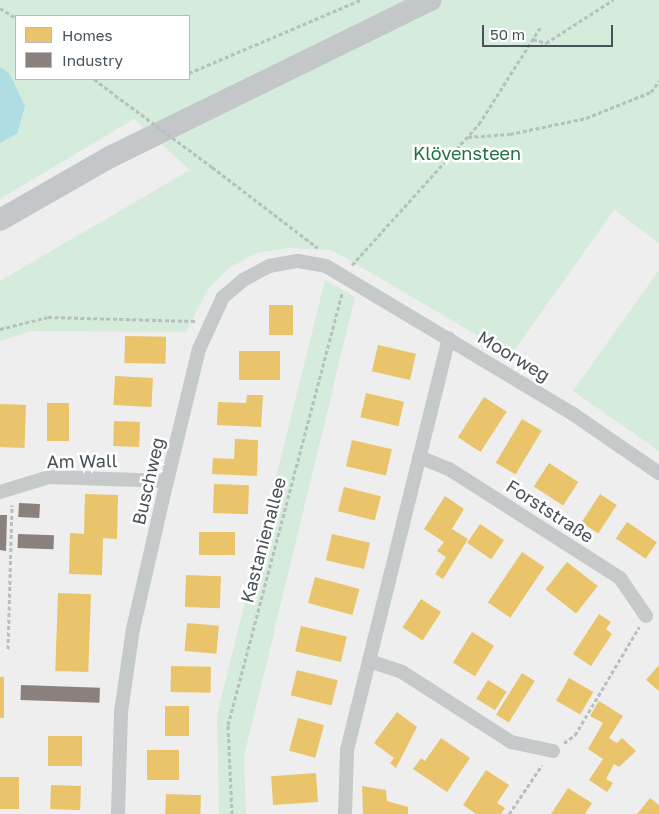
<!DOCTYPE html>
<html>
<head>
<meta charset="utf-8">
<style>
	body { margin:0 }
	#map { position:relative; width:659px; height:814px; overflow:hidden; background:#eee; font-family:"Golos Text",sans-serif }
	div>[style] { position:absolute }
	.green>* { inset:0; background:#d5ebdb }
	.water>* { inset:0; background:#aedee4 }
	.homes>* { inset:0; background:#e9c46a; transform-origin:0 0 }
	.industry>* { inset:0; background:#8a817c; transform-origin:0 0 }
	.path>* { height:3px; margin-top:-1.5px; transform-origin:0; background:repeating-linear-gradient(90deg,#b7c0bc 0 4px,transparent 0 6.5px) }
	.minor>* { height:14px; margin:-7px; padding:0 7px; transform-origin:7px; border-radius:7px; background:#c6c9c9 }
	.primary>* { height:22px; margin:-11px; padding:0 11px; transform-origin:11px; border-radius:11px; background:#c4c7c9 }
	.path-bridge>* { height:3px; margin-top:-1.5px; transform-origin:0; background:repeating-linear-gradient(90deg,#b7c0bc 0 4px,transparent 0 6.5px) }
	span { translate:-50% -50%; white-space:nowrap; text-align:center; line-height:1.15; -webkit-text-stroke:5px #fff; paint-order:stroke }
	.park-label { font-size:18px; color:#226f41 }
	.street-label { font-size:18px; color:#485258 }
	.legend { position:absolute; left:15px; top:15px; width:175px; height:65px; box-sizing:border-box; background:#fff; border:1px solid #b6babc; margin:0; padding:6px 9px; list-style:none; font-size:15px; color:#485258 }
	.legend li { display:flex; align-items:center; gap:10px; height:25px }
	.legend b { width:25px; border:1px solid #b6babc }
	.scale { position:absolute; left:482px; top:25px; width:131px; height:22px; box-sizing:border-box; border:2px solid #485258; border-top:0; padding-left:6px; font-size:15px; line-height:18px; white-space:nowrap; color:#485258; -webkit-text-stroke:4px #fff; paint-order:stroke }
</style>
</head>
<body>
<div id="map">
	<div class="green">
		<i style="clip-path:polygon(evenodd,0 0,659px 0,659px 243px,614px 210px,511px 355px,332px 250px,289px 248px,256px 253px,228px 269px,208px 289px,186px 332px,30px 331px,0 341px,0 281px,190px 170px,134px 119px,0 199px,0 143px,17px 134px,9px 73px,0 67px,0 0,16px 16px,189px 16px,189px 79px,16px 79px,16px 16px)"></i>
		<i style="clip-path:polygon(659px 270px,659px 451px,573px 391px)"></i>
		<i style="clip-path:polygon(325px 280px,355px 297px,244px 756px,246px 814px,219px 814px,217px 716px)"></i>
	</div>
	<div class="water">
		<i style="clip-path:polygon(0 67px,9px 73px,25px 106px,17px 134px,0 143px)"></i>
	</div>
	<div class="homes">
		<i style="left:269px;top:305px;width:24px;height:30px"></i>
		<i style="left:125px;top:336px;width:41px;height:27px;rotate:1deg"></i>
		<i style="left:378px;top:345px;width:39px;height:27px;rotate:13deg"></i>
		<i style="left:239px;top:351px;width:41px;height:29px"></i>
		<i style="left:115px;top:376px;width:38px;height:29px;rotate:3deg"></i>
		<i style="left:366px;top:393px;width:39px;height:25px;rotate:13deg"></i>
		<i style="clip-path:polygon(247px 395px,263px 395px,261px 427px,217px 425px,218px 402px,246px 403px)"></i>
		<i style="left:484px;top:397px;width:27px;height:48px;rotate:33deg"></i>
		<i style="left:47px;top:403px;width:22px;height:38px"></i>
		<i style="left:0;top:404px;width:26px;height:43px;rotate:2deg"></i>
		<i style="left:522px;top:419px;width:23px;height:51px;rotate:31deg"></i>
		<i style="left:114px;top:421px;width:26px;height:25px;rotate:2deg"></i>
		<i style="clip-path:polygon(235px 439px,258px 440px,257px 476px,212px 474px,213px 458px,234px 459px)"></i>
		<i style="left:352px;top:440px;width:41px;height:27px;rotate:13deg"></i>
		<i style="left:549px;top:463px;width:35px;height:28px;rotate:33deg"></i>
		<i style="left:214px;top:484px;width:35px;height:29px;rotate:2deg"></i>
		<i style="left:344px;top:487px;width:38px;height:25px;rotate:14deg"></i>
		<i style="clip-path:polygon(85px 494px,118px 495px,117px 539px,103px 538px,102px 575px,69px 574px,70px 533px,84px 534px)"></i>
		<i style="left:600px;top:494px;width:20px;height:34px;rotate:33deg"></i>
		<i style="clip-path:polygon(445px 496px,464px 509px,452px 529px,468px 539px,443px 579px,435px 574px,446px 557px,437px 551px,444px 542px,424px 529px)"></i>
		<i style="left:627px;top:522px;width:36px;height:20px;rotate:34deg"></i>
		<i style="left:480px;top:524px;width:29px;height:23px;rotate:34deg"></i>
		<i style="left:199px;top:532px;width:36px;height:23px"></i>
		<i style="left:332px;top:534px;width:39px;height:27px;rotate:13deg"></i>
		<i style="left:522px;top:552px;width:27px;height:61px;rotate:34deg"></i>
		<i style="left:567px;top:562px;width:39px;height:35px;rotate:38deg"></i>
		<i style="left:186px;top:575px;width:35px;height:32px;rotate:2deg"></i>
		<i style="left:315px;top:577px;width:46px;height:27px;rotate:15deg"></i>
		<i style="left:58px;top:593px;width:33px;height:78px;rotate:2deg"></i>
		<i style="left:421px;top:599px;width:24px;height:34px;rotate:33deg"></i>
		<i style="clip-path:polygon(599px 614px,611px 622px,606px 629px,612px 634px,591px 666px,573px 654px)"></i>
		<i style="left:187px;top:623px;width:32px;height:28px;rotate:5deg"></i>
		<i style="left:301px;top:626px;width:47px;height:26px;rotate:13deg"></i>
		<i style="left:472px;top:632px;width:26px;height:36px;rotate:32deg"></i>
		<i style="clip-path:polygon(659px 665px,659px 691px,646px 680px)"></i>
		<i style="left:171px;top:666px;width:40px;height:26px;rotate:1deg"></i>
		<i style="left:297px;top:670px;width:42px;height:26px;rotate:14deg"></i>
		<i style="left:522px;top:673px;width:15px;height:49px;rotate:32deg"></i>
		<i style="left:0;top:677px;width:4px;height:41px"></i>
		<i style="left:569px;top:678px;width:28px;height:26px;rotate:30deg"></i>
		<i style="left:488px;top:680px;width:22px;height:22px;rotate:32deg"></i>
		<i style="clip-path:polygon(599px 701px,623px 716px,609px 738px,617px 743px,622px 738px,636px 751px,619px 767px,614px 764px,606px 779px,613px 783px,607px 792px,589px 780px,603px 759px,588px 749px,603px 723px,590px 716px)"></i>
		<i style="left:165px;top:706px;width:24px;height:30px"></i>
		<i style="clip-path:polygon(397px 712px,417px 727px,396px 768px,390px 763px,394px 758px,374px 743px)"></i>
		<i style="left:298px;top:718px;width:27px;height:34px;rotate:15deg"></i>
		<i style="left:48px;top:736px;width:34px;height:30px"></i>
		<i style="clip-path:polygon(441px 738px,470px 758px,447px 792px,413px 769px,421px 758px,425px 761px)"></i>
		<i style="left:147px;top:750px;width:32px;height:30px"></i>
		<i style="clip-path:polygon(486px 770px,509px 785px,497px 803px,505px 808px,501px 814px,476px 814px,463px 805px)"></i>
		<i style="left:316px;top:773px;width:29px;height:45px;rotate:86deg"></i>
		<i style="left:0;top:777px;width:19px;height:32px"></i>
		<i style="left:51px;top:785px;width:30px;height:24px;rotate:2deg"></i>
		<i style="clip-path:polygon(362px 786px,386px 790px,387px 801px,408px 807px,408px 814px,363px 814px)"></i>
		<i style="clip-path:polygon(568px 788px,592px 803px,585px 814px,551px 814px)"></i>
		<i style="left:166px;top:794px;width:35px;height:20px;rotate:2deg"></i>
		<i style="clip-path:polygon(650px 798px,659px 805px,659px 814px,637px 814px)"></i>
	</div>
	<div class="industry">
		<i style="left:19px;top:503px;width:21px;height:14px;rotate:3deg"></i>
		<i style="clip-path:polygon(0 515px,7px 515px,6px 551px,0 550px)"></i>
		<i style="left:18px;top:534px;width:36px;height:14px;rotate:2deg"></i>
		<i style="left:21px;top:685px;width:79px;height:15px;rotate:2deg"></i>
	</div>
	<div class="path">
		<i style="left:0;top:8px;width:19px;rotate:32deg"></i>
		<i style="left:533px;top:39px;width:14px;rotate:17deg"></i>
		<i style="left:546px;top:43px;width:80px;rotate:-32.7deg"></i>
		<i style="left:189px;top:73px;width:186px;rotate:-23.1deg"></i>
		<i style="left:94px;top:79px;width:26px;rotate:37deg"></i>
		<i style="left:468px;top:137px;width:42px;rotate:-4.1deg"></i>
		<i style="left:510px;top:134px;width:78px;rotate:-11.9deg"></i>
		<i style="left:586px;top:118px;width:70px;rotate:-21.8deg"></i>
		<i style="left:651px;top:92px;width:14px;rotate:-54deg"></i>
		<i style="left:212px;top:167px;width:133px;rotate:37.4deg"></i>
		<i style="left:352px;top:265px;width:190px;rotate:-48deg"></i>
		<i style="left:479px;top:124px;width:114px;rotate:-57.6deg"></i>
		<i style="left:0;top:329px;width:49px;rotate:-14deg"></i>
		<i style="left:48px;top:317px;width:147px;rotate:1.6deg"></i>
		<i style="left:8px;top:649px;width:144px;rotate:-88.4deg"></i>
		<i style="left:564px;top:743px;width:14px;rotate:-36deg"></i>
		<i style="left:575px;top:735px;width:126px;rotate:-59.3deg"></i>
		<i style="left:232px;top:814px;width:89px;rotate:-92.6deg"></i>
		<i style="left:228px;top:725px;width:448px;rotate:-75.2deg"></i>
		<i style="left:509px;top:814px;width:59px;rotate:-56deg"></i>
	</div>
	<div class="minor">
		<i style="left:419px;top:457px;width:32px;rotate:22deg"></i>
		<i style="left:449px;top:469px;width:203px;rotate:32.5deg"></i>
		<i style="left:620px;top:578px;width:46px;rotate:55.6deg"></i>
		<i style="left:0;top:492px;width:51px;rotate:-17deg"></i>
		<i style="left:49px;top:477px;width:118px;rotate:1.9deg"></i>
		<i style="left:369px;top:661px;width:35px;rotate:18deg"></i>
		<i style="left:402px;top:672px;width:130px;rotate:32.7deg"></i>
		<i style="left:511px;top:742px;width:43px;rotate:12.1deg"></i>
		<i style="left:118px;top:814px;width:102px;rotate:-88.3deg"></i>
		<i style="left:121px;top:712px;width:84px;rotate:-81.8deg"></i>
		<i style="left:133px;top:629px;width:152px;rotate:-77.1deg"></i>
		<i style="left:167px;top:481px;width:136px;rotate:-76.4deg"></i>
		<i style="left:199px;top:349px;width:57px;rotate:-65.2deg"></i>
		<i style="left:223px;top:297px;width:26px;rotate:-40deg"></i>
		<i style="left:243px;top:280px;width:30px;rotate:-28deg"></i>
		<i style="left:269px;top:266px;width:29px;rotate:-10deg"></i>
		<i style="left:298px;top:261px;width:28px;rotate:10deg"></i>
		<i style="left:326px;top:266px;width:288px;rotate:30.9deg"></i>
		<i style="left:573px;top:414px;width:104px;rotate:34.5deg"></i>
		<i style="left:345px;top:814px;width:64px;rotate:-88.2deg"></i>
		<i style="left:347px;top:750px;width:424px;rotate:-76.1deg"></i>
	</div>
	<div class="primary">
		<i style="left:0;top:220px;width:127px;rotate:-29.8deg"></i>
		<i style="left:110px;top:157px;width:357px;rotate:-26.1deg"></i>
	</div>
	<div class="path-bridge">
		<i style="left:115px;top:95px;width:121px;rotate:36.6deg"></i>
	</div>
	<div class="park-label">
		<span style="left:467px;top:153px">Klövensteen</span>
	</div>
	<div class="street-label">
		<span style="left:514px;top:356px;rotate:31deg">Moorweg</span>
		<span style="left:82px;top:461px;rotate:-1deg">Am Wall</span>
		<span style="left:148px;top:481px;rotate:-77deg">Buschweg</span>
		<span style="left:550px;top:511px;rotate:33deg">Forststraße</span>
		<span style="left:263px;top:540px;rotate:-75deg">Kastanienallee</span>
	</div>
	<ul class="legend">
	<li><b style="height:14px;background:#e9c46a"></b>Homes</li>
	<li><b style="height:14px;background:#8a817c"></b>Industry</li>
	</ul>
	<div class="scale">50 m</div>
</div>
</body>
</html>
